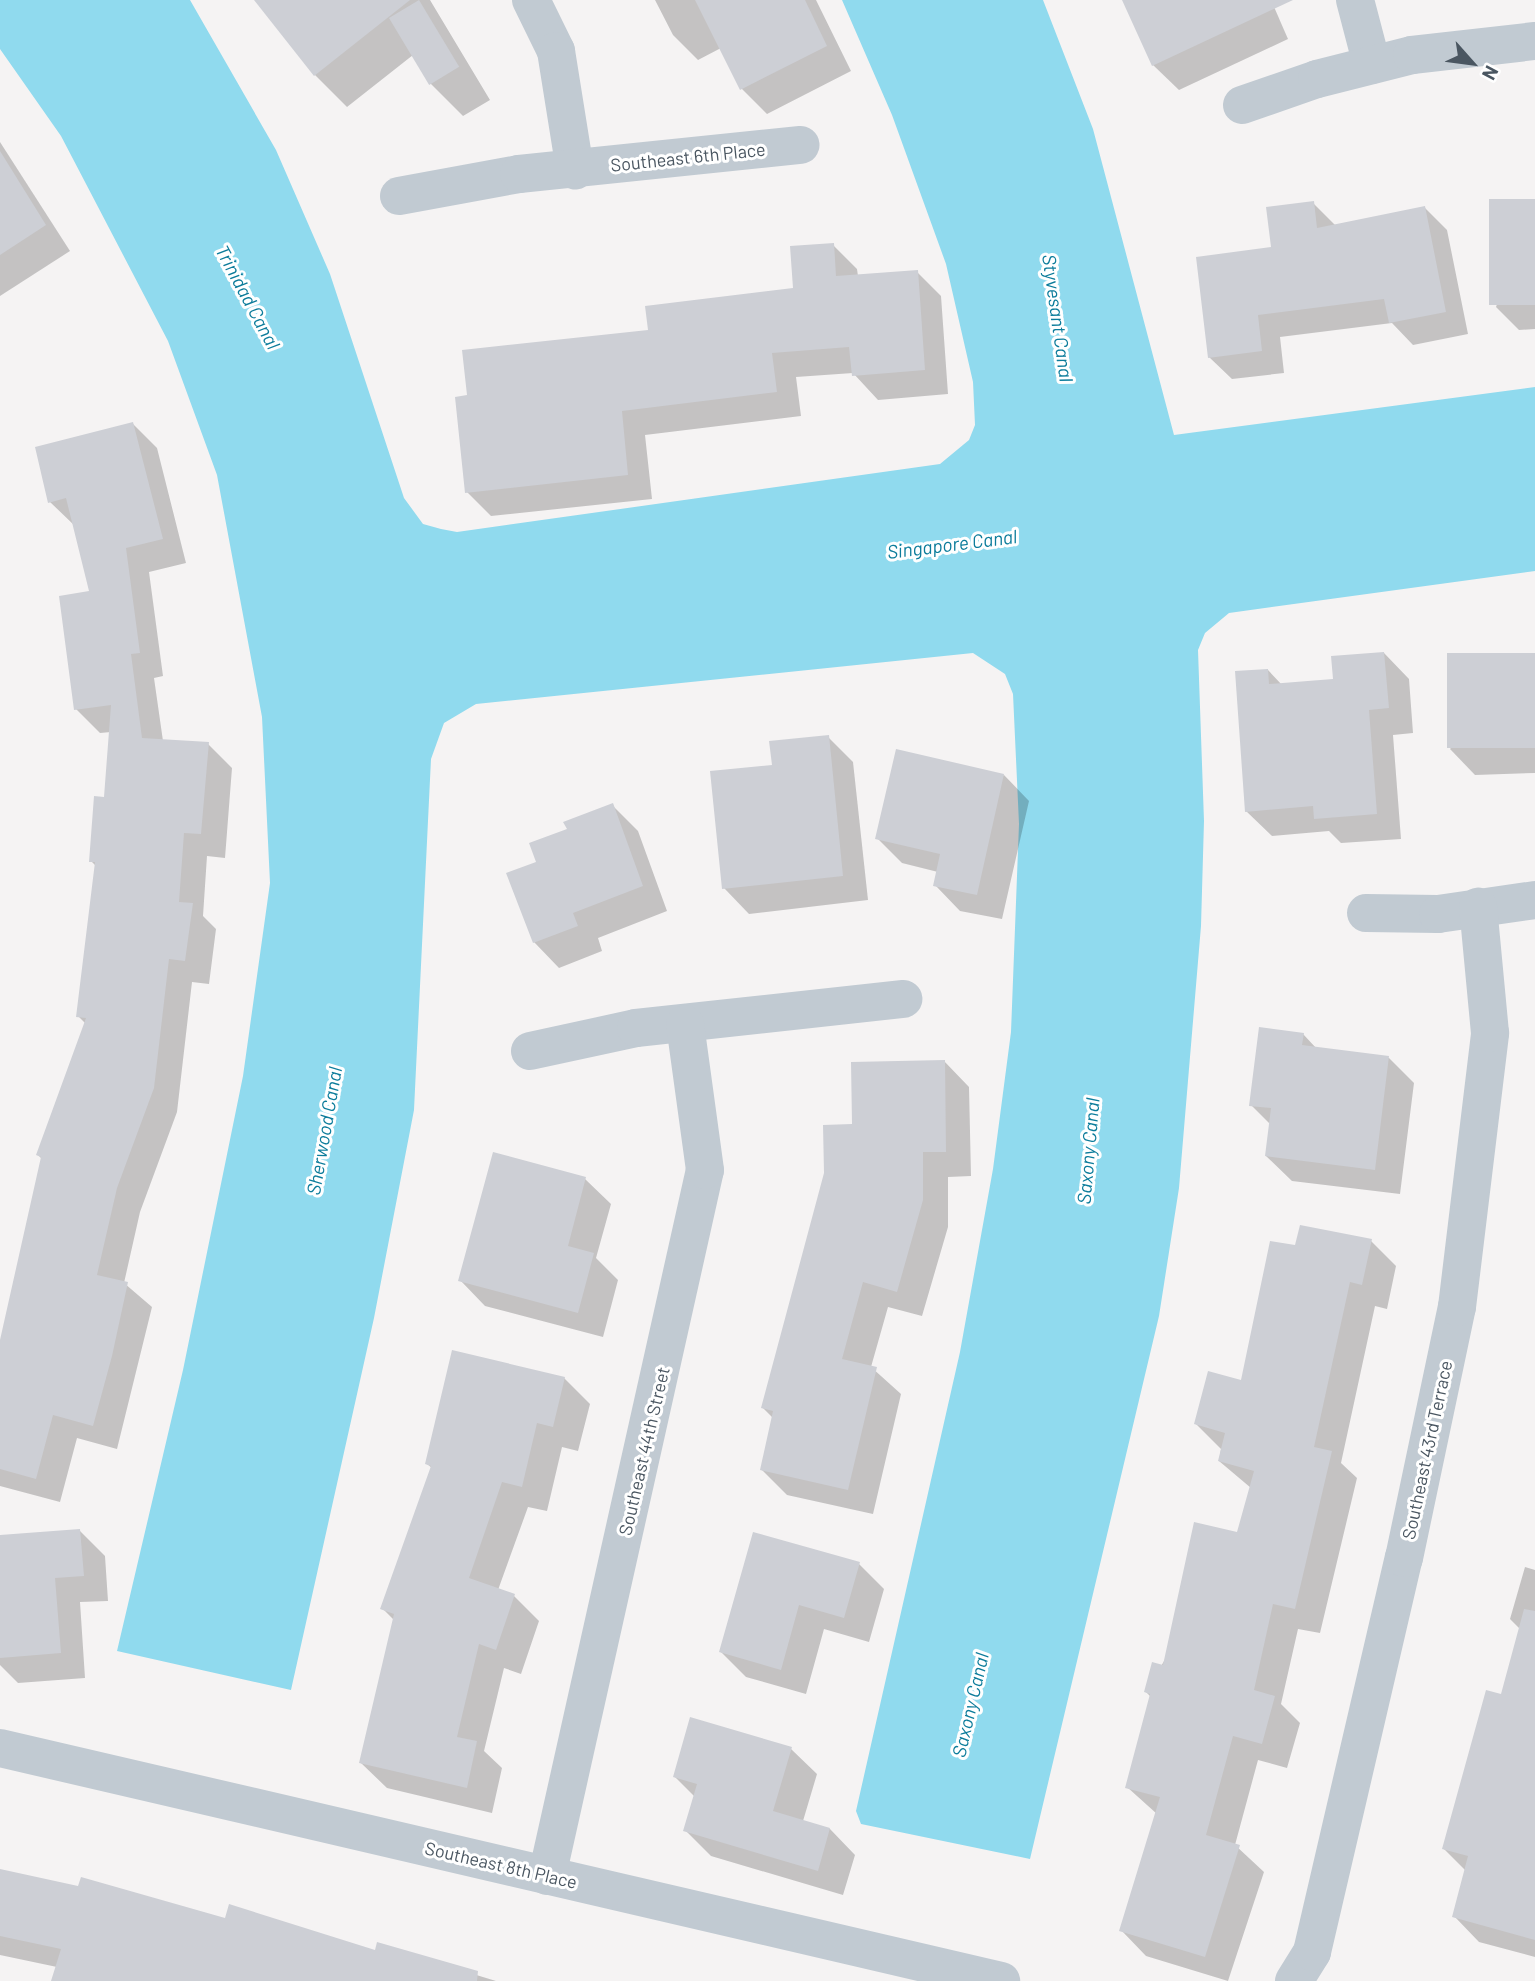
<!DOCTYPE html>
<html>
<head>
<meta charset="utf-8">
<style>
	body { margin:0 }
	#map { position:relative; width:1535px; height:1981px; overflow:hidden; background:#f5f3f3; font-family:Barlow,sans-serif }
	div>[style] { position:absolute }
	.water>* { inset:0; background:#90daee }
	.shadow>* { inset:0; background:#0003 }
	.building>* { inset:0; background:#cdcfd5; transform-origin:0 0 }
	.minor>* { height:38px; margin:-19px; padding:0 19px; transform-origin:19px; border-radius:19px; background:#c1cad2 }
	span { translate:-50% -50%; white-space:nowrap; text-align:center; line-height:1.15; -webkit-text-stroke:6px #fff; paint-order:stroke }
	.street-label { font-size:18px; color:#4a5661 }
	.water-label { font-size:19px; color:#0c7c9b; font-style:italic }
	.north { position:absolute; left:1437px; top:28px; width:70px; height:70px; -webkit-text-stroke:5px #fff; paint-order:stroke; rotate:118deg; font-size:19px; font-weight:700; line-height:28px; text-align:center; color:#4a5661 }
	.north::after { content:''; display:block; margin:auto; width:24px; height:32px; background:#4a5661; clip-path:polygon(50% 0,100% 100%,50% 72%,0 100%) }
</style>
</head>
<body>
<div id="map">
	<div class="water">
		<i style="clip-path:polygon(0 0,190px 0,276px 150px,330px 274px,404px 498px,423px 524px,441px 529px,457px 532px,940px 464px,969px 440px,975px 425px,973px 382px,946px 264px,892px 115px,842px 0,1043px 0,1093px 129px,1174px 435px,1535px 387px,1535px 571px,1229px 613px,1205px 633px,1198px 650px,1204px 821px,1201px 926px,1179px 1188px,1159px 1316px,1030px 1859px,861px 1824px,856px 1811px,960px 1352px,993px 1169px,1011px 1032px,1019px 824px,1013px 694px,1005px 674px,973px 653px,476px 704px,444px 723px,431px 759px,414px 1110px,374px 1318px,291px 1690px,117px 1651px,183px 1370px,243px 1076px,270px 883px,262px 717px,217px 475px,168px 341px,61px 136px,0 49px)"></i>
	</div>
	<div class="shadow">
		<i style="clip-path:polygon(256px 0,430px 0,490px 100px,463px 116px,431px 84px,413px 55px,347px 107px,315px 75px)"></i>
		<i style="clip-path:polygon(655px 0,816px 0,851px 71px,767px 114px,742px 89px,721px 48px,698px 60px,673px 35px)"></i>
		<i style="clip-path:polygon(1124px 0,1271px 0,1288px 39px,1179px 90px,1153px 65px)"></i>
		<i style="clip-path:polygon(0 142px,70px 251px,0 296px)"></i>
		<i style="clip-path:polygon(1535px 200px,1535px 329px,1519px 330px,1496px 307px)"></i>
		<i style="clip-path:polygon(1313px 203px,1336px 226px,1425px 208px,1447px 230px,1468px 334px,1413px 345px,1392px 323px,1280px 337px,1284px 373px,1232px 379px,1209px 357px,1273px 249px)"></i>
		<i style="clip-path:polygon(833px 245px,857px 269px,858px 276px,917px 272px,941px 296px,948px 394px,878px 400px,853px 373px,796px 377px,801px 416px,645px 435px,652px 499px,491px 516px,467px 492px,469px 397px,650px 332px,795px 289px)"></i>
		<i style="clip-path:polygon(133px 424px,157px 448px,186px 563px,149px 572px,163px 676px,154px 678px,163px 741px,208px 744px,232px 768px,225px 858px,207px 856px,203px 916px,216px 929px,209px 984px,192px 982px,177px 1112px,140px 1212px,124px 1283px,152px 1307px,117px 1449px,77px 1438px,60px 1502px,0 1486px,0 1347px,43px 1160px,38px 1155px,86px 1024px,78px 1016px,96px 866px,91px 861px,105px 799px,111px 732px,100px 733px,76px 709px,91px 593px,75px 526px,50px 502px)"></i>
		<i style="clip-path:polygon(1384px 653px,1409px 679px,1413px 733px,1393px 735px,1401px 839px,1341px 843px,1329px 831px,1272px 836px,1246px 811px,1268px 670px,1282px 685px,1335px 680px)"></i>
		<i style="clip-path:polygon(1535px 655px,1535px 773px,1475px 775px,1450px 749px)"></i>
		<i style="clip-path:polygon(828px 737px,853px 762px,868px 900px,749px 914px,724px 888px,774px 766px)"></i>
		<i style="clip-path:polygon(1004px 775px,1029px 801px,1002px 919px,960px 911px,935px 885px,938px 872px,902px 863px,877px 838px)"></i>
		<i style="clip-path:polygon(612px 805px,638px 831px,667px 911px,598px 938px,602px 951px,559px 968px,534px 942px,538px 863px,569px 830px)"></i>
		<i style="clip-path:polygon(1303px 1034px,1317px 1049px,1389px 1058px,1414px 1083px,1400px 1194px,1292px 1181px,1266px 1156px,1271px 1125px,1251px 1105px)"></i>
		<i style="clip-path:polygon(944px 1061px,969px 1087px,971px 1176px,948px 1177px,948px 1227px,922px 1316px,888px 1307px,871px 1367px,901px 1394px,873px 1514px,787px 1495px,762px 1470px,774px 1419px,763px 1408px,854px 1126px)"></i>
		<i style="clip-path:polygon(585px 1179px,611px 1204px,596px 1258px,618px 1280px,603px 1337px,485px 1306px,460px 1280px)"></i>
		<i style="clip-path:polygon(1371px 1241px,1396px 1266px,1387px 1309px,1375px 1306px,1341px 1463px,1357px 1478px,1320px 1633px,1298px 1629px,1281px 1704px,1300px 1723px,1287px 1768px,1258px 1760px,1235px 1845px,1264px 1872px,1228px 1981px,1146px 1956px,1121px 1930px,1157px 1814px,1127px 1787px,1151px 1697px,1146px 1692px,1238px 1534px,1251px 1488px,1219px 1461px,1221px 1449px,1196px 1424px,1242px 1382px,1297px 1247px)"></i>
		<i style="clip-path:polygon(564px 1378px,590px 1404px,578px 1451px,562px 1447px,547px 1511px,528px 1507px,498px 1590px,514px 1596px,539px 1621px,521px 1674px,504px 1668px,484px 1751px,502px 1768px,492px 1813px,387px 1788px,361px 1763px,394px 1620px,382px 1608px,432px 1468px,427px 1464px)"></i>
		<i style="clip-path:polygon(80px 1531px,105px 1556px,108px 1601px,80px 1602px,85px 1678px,18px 1683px,0 1665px,0 1537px)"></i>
		<i style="clip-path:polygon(859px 1564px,884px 1589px,869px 1642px,824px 1629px,806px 1694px,746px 1677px,721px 1652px)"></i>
		<i style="clip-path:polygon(1525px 1567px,1535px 1570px,1535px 1957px,1479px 1942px,1454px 1916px,1466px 1871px,1444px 1849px,1503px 1696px,1521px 1630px,1510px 1619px)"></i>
		<i style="clip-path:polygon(791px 1749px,817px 1774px,803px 1821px,830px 1829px,855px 1855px,843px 1895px,711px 1856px,685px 1830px,695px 1797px,675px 1777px)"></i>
		<i style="clip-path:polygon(0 1871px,376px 1953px,378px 1945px,496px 1981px,53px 1981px,57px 1967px,0 1955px)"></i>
	</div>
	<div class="building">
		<i style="clip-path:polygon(254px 0,410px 0,314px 76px)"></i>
		<i style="left:419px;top:0;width:78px;height:35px;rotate:59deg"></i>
		<i style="clip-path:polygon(695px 0,805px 0,827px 46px,740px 90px)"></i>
		<i style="clip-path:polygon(1122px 0,1293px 0,1152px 66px)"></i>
		<i style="clip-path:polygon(0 151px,46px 225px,0 255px)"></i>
		<i style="left:1535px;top:199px;width:106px;height:46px;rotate:90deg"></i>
		<i style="clip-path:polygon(1314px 201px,1317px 228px,1425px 206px,1446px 312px,1389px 323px,1384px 299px,1258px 315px,1262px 351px,1208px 358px,1196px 257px,1271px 247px,1266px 207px)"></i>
		<i style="clip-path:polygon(834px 243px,836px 276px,918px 270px,925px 370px,852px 376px,849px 347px,772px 353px,777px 392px,622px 411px,628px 475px,465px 493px,455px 397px,467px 395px,462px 350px,648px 330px,645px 306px,793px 288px,790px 246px)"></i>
		<i style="clip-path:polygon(133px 422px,163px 539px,126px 548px,140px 653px,131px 654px,142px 738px,209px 742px,201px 834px,184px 833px,179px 902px,193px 903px,185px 961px,169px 959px,154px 1088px,117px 1188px,97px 1275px,128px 1282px,112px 1356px,93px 1426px,53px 1415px,36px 1479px,0 1469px,0 1340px,41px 1157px,36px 1155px,86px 1018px,76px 1017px,95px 862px,89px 862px,94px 796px,104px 797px,111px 705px,74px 710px,59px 596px,89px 591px,66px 498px,48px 503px,35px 447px)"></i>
		<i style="clip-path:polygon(1384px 652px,1389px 708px,1369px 710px,1377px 814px,1314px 819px,1313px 806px,1245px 812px,1235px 671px,1268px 669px,1269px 684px,1333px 679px,1331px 656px)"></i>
		<i style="left:1535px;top:653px;width:95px;height:88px;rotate:90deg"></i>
		<i style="clip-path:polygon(829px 735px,843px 876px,722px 889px,710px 771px,772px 765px,769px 741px)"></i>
		<i style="clip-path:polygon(896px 749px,1004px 774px,977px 895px,933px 886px,940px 854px,875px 839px)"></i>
		<i style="clip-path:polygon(613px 803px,643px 886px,573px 913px,578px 926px,533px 943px,506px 873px,536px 862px,529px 843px,567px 829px,563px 822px)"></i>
		<i style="clip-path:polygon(1259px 1027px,1304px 1033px,1302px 1045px,1389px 1056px,1375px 1170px,1265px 1156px,1271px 1108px,1249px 1106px)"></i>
		<i style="clip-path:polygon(945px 1060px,946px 1152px,923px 1152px,923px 1200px,897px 1292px,863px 1282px,842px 1359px,877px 1367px,848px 1490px,760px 1470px,773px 1411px,761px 1408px,824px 1173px,823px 1125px,852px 1124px,851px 1062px)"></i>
		<i style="clip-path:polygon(493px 1152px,586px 1177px,568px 1246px,594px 1253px,578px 1313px,458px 1281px)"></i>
		<i style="clip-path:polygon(1300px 1225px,1372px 1239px,1362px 1285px,1350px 1282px,1314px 1447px,1332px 1451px,1295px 1609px,1273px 1604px,1254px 1690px,1275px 1696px,1262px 1744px,1233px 1736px,1206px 1835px,1240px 1845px,1205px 1957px,1119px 1931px,1160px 1797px,1125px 1788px,1150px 1694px,1144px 1692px,1152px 1662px,1163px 1665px,1194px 1522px,1237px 1532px,1254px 1471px,1218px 1461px,1225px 1433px,1194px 1424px,1208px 1371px,1241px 1380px,1270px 1241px,1295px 1245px)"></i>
		<i style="clip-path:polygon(452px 1350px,565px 1377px,553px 1427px,537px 1423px,522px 1487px,502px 1482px,469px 1578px,515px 1594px,496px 1650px,479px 1644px,457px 1737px,477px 1741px,467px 1788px,359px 1763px,394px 1614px,380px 1609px,431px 1466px,425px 1464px)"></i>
		<i style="clip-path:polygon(80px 1529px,84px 1576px,55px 1578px,61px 1653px,0 1658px,0 1535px)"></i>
		<i style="clip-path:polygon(753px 1532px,860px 1562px,844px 1618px,799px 1605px,781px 1670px,719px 1652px)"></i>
		<i style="clip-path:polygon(1524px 1609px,1535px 1611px,1535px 1940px,1452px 1917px,1468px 1856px,1442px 1849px,1486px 1690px,1501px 1694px)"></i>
		<i style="clip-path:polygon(690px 1717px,792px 1747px,773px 1811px,830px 1828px,818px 1871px,683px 1831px,697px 1784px,673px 1777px)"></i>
		<i style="clip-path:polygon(0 1869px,78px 1886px,81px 1877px,225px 1918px,229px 1904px,375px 1950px,377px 1942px,478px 1971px,477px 1981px,51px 1981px,61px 1949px,0 1936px)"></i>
	</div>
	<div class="minor">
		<i style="left:531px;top:0;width:57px;rotate:63.9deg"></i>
		<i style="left:556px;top:51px;width:121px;rotate:80.9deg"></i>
		<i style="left:1355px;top:0;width:67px;rotate:75.3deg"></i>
		<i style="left:1242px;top:105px;width:79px;rotate:-19.1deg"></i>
		<i style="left:1317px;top:79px;width:98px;rotate:-14.2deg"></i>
		<i style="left:1412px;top:55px;width:124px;rotate:-6.5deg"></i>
		<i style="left:399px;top:196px;width:122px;rotate:-10.4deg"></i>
		<i style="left:519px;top:174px;width:283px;rotate:-5.9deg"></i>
		<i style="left:1366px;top:913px;width:72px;rotate:0.8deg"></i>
		<i style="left:1438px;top:914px;width:98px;rotate:-8.2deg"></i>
		<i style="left:530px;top:1051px;width:108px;rotate:-12.2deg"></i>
		<i style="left:636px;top:1028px;width:269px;rotate:-6.2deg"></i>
		<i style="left:0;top:1748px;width:1028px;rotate:13.1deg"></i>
		<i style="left:547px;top:1876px;width:723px;rotate:-77.39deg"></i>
		<i style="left:705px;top:1170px;width:147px;rotate:-97.8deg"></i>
		<i style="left:1294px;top:1981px;width:34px;rotate:-58deg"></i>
		<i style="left:1312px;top:1952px;width:405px;rotate:-76.9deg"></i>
		<i style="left:1404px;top:1558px;width:257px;rotate:-78.1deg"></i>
		<i style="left:1457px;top:1307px;width:276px;rotate:-83.1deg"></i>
		<i style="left:1490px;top:1033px;width:127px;rotate:-95.4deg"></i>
	</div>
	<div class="street-label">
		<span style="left:688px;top:157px;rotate:-6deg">Southeast 6th Place</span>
		<span style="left:1427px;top:1450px;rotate:-78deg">Southeast 43rd Terrace</span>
		<span style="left:644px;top:1451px;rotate:-77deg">Southeast 44th Street</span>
		<span style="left:501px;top:1865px;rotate:13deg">Southeast 8th Place</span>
	</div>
	<div class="water-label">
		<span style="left:248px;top:297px;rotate:62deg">Trinidad Canal</span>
		<span style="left:1058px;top:318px;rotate:82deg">Styvesant Canal</span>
		<span style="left:952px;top:544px;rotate:-7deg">Singapore Canal</span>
		<span style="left:324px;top:1131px;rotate:-80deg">Sherwood Canal</span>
		<span style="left:1088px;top:1151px;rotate:-85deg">Saxony Canal</span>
		<span style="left:970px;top:1705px;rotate:-77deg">Saxony Canal</span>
	</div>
	<div class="north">N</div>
</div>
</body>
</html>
